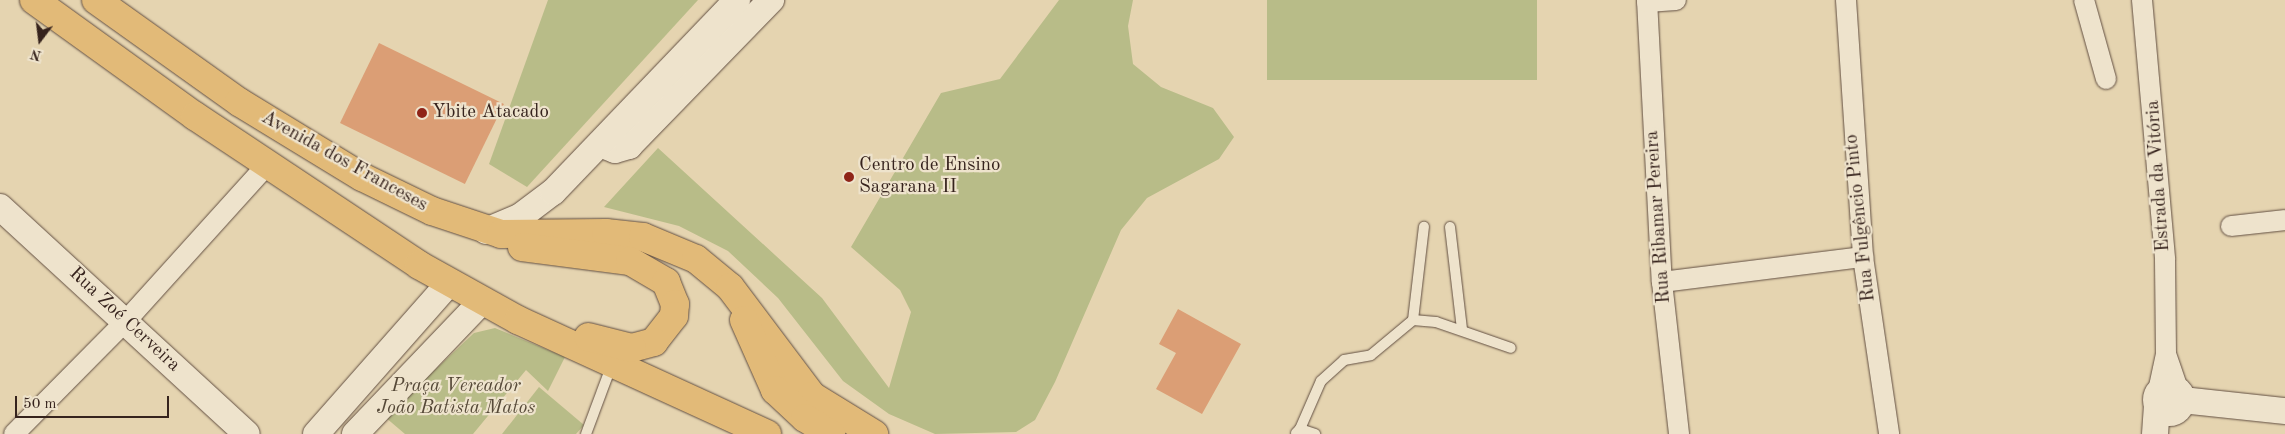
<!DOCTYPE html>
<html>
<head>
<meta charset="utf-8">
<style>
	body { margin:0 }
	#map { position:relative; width:2285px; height:434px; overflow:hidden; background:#e5d4b0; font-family:"Old Standard TT",serif }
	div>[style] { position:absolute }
	.green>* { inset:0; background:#b8bc88; transform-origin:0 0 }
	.building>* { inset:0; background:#db9e75; transform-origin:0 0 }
	.roads { filter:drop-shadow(0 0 1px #624f42) drop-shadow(0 0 1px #624f42) }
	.service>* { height:10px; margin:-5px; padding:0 5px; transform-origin:5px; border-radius:5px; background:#eee3cc }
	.minor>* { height:20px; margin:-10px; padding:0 10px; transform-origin:10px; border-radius:10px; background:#eee3cc }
	.tertiary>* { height:26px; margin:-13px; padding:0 13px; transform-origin:13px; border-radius:13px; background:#eee3cc }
	.tertiary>.ring { margin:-13px; padding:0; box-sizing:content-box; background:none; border:26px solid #eee3cc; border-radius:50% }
	.primary>* { height:28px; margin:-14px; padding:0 14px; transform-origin:14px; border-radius:14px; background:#e2ba78 }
	.dots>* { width:14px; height:14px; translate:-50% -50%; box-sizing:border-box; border:2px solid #eee3cc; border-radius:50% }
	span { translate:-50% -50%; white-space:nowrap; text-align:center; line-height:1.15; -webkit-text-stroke:4.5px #eee3cc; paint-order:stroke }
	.poi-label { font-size:19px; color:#36231d }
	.left { translate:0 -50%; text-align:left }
	.street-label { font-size:19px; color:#36231d }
	.park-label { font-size:19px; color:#564938; font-style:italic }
	.north { position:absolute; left:15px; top:15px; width:50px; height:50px; -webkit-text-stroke:4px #eee3cc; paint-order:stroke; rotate:195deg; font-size:14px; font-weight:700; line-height:20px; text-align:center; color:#36231d }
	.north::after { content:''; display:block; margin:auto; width:18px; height:22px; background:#36231d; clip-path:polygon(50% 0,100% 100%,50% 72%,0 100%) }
	.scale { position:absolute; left:15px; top:396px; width:154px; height:22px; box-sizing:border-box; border:2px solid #36231d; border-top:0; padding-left:6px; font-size:15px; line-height:18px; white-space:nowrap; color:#36231d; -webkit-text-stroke:4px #eee3cc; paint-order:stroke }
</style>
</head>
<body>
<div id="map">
	<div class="green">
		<i style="clip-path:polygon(548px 0,698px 0,527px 187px,489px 164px)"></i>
		<i style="clip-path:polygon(1059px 0,1133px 0,1128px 26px,1133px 64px,1161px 87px,1213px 108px,1234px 137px,1219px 159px,1147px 198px,1121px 230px,1055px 382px,1035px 420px,1016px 432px,935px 434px,889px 414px,843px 381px,778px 298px,728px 251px,679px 226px,604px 207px,658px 148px,822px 298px,889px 388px,911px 312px,900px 290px,851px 247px,941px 93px,1000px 79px)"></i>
		<i style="left:1267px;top:0;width:270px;height:80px"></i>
		<i style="clip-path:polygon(495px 328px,565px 357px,548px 391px,526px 370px,473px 434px,405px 434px,385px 417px,474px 333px)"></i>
		<i style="clip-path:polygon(539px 387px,584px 425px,576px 434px,502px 434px)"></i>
	</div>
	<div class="building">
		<i style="left:379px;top:43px;width:139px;height:89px;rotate:26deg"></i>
		<i style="clip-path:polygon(1178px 309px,1241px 344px,1202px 414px,1156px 389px,1176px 353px,1159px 344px)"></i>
	</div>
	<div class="roads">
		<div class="service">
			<i style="left:1450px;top:227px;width:103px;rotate:83.3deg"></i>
			<i style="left:1413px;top:320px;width:94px;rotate:-83.3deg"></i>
			<i style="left:1300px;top:429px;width:52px;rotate:-66.4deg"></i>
			<i style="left:1321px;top:381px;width:31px;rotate:-42deg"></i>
			<i style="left:1344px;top:360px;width:27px;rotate:-10deg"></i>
			<i style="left:1371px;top:355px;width:55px;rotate:-39.8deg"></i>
			<i style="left:1413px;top:320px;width:23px;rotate:5deg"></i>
			<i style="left:1436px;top:322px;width:79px;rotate:19.1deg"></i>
			<i style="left:1296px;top:433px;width:6px;rotate:-45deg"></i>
			<i style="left:1300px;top:429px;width:16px;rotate:18deg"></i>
			<i style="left:586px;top:434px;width:75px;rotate:-69.6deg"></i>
		</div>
		<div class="minor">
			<i style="left:1647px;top:0;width:282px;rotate:87deg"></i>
			<i style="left:1662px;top:282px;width:153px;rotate:83.6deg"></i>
			<i style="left:1846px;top:0;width:258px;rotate:86.2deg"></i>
			<i style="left:1863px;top:257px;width:179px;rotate:81.6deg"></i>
			<i style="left:2084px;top:0;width:82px;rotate:74.4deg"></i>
			<i style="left:2142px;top:0;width:261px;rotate:84.9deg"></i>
			<i style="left:2165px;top:260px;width:94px;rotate:89.4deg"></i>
			<i style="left:2166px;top:354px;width:43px;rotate:102.1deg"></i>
			<i style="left:1647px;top:2px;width:29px;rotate:-4deg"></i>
			<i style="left:2231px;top:226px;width:54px;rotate:-6.3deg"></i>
			<i style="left:1662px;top:282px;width:203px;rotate:-7.1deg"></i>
			<i style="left:2166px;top:354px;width:40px;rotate:71.1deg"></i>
			<i style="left:14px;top:434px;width:158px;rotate:-45.3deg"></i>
			<i style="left:125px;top:322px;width:212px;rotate:-47.9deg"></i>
		</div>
		<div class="tertiary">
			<i style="left:600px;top:144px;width:16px;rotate:22deg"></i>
			<i style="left:615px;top:150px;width:15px;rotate:-16deg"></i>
			<i style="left:629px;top:146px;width:204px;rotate:-45.8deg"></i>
			<i style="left:0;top:207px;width:335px;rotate:42.6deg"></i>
			<i style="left:486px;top:231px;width:38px;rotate:-23deg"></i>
			<i style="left:521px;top:216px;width:40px;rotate:-37deg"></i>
			<i style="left:553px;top:192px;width:266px;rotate:-46.2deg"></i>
			<i class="ring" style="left:2156px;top:387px;width:0;height:0"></i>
			<i style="left:2182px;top:400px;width:104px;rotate:6.1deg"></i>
			<i style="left:316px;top:434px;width:201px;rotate:-48.6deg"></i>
			<i style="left:355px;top:434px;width:184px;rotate:-46.3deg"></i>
			<i style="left:2155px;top:434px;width:30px;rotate:-86deg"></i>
		</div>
		<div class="primary">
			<i style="left:34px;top:0;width:198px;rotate:35.8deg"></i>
			<i style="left:195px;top:116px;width:269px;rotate:33.6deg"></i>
			<i style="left:419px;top:265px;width:113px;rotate:29.1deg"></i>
			<i style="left:518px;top:320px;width:274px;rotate:24.6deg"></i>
			<i style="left:96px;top:0;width:176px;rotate:35.5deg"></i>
			<i style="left:239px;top:102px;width:144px;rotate:31.4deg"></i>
			<i style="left:362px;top:177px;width:78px;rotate:25.9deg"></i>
			<i style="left:432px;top:211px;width:73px;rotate:18.4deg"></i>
			<i style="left:501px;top:234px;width:105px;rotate:-0.5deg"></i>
			<i style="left:606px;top:233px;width:37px;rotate:6deg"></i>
			<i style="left:643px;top:237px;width:57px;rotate:22.5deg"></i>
			<i style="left:696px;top:259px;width:44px;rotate:39.5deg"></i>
			<i style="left:730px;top:287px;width:136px;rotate:53deg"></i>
			<i style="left:812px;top:396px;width:73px;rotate:31.5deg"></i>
			<i style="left:522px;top:247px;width:109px;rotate:7.4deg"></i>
			<i style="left:630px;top:261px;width:42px;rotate:30.3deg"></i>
			<i style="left:666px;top:282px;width:24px;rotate:68deg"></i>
			<i style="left:675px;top:304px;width:12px;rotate:95deg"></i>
			<i style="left:674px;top:316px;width:33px;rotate:128deg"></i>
			<i style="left:654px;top:342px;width:23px;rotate:165deg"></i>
			<i style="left:632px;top:348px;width:45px;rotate:-166deg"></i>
			<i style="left:744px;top:320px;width:77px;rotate:66.1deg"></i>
			<i style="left:775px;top:390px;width:41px;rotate:43deg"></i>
			<i style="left:805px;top:418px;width:31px;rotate:32deg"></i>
		</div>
	</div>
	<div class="dots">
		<i style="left:422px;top:113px;background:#8f2418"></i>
		<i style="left:849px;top:177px;background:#8f2418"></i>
	</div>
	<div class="poi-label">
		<span class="left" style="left:432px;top:113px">Ybite Atacado</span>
		<span class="left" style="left:859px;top:177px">Centro de Ensino<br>Sagarana II</span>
	</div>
	<div class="street-label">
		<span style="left:344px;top:162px;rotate:29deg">Avenida dos Franceses</span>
		<span style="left:2159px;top:176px;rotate:-94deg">Estrada da Vitória</span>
		<span style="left:1659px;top:217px;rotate:-94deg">Rua Ribamar Pereira</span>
		<span style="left:1861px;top:218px;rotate:-96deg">Rua Fulgêncio Pinto</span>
		<span style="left:124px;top:320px;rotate:43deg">Rua Zoé Cerveira</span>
	</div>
	<div class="park-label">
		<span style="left:456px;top:398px">Praça Vereador<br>João Batista Matos</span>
	</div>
	<div class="north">N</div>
	<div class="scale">50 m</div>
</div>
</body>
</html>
